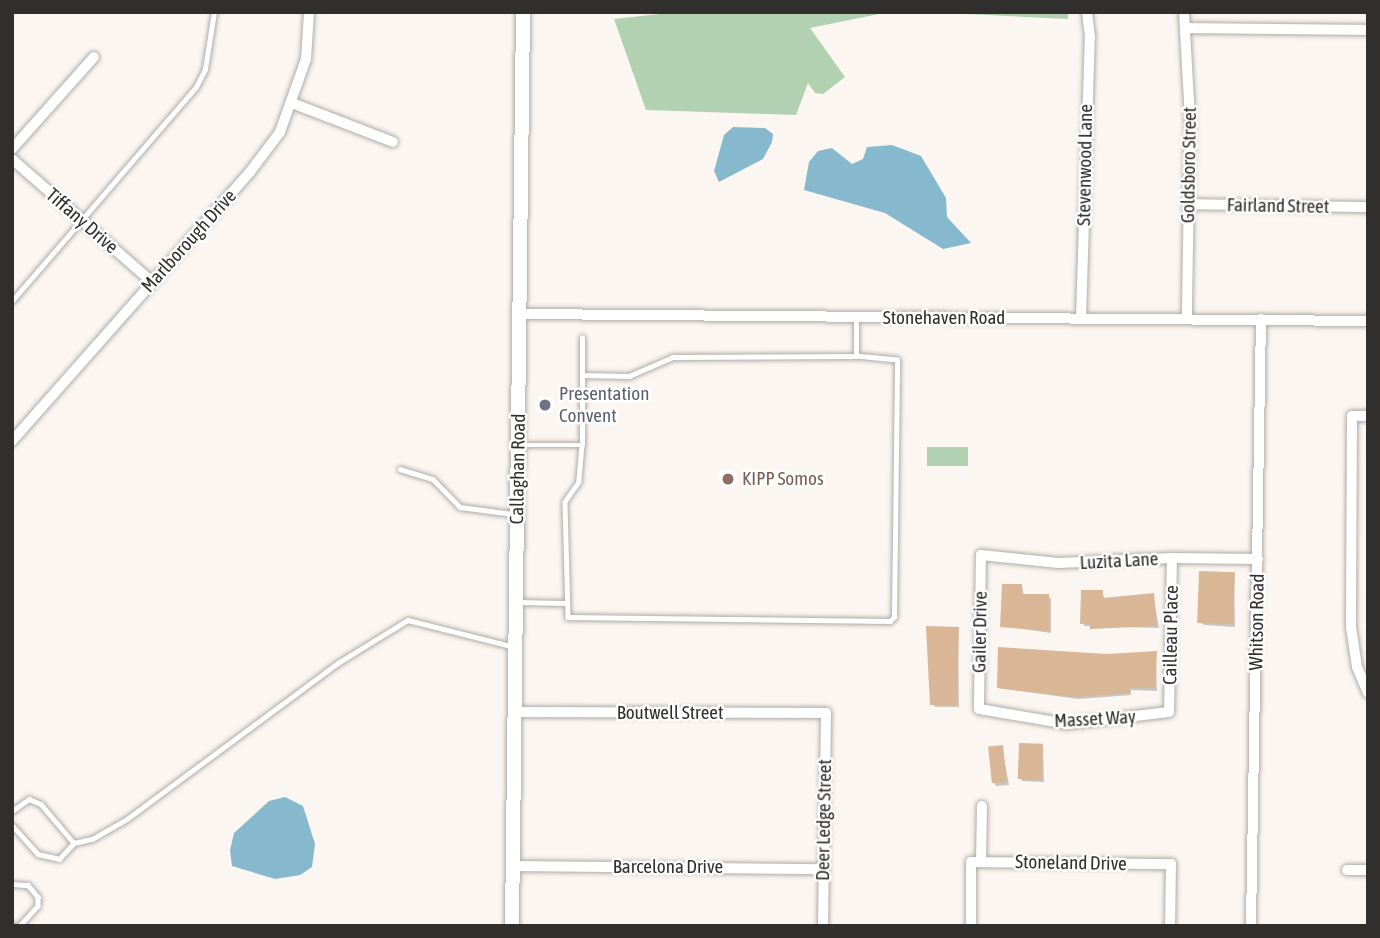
<!DOCTYPE html>
<html>
<head>
<meta charset="utf-8">
<style>
	body { margin:0 }
	#map { position:relative; width:1380px; height:938px; overflow:hidden; background:#fbf6f1; font-family:"Asap Condensed",sans-serif }
	div>[style] { position:absolute }
	.green>* { inset:0; background:#b2d1b1; transform-origin:0 0 }
	.water>* { inset:0; background:#87b9ce }
	.shadow>* { inset:0; background:#0003 }
	.building>* { inset:0; background:#d9b695; transform-origin:0 0 }
	.roads { filter:drop-shadow(0 0 2px #b0aba7) drop-shadow(0 0 2px #b0aba7) }
	.lane>* { height:4.5px; margin:-2.25px; padding:0 2.25px; transform-origin:2.25px; border-radius:2.25px; background:#fff }
	.street>* { height:10px; margin:-5px; padding:0 5px; transform-origin:5px; border-radius:5px; background:#fff }
	.secondary>* { height:14px; margin:-7px; padding:0 7px; transform-origin:7px; border-radius:7px; background:#fff }
	.dots>* { width:19px; height:19px; translate:-50% -50%; box-sizing:border-box; border:4px solid #fff; border-radius:50% }
	span { translate:-50% -50%; white-space:nowrap; text-align:center; line-height:1.15; -webkit-text-stroke:5px #fff; paint-order:stroke }
	.street-label { font-size:19px; color:#312f2d }
	.worship-label { font-size:19px; color:#5b616d }
	.left { translate:0 -50%; text-align:left }
	.education-label { font-size:19px; color:#785e54 }
	.frame { position:absolute; inset:0; border:14px solid #312f2d; pointer-events:none }
</style>
</head>
<body>
<div id="map">
	<div class="green">
		<i style="clip-path:polygon(677px 12px,889px 12px,810px 28px,845px 77px,823px 94px,815px 93px,808px 83px,796px 115px,646px 110px,614px 19px)"></i>
		<i style="clip-path:polygon(924px 12px,1068px 12px,1068px 19px)"></i>
		<i style="left:927px;top:447px;width:41px;height:19px"></i>
	</div>
	<div class="water">
		<i style="clip-path:polygon(733px 127px,765px 128px,773px 134px,772px 142px,763px 159px,719px 182px,714px 171px,724px 135px)"></i>
		<i style="clip-path:polygon(892px 145px,921px 156px,946px 198px,947px 217px,971px 243px,943px 249px,885px 213px,804px 190px,809px 162px,818px 151px,832px 148px,852px 164px,863px 159px,867px 147px)"></i>
		<i style="clip-path:polygon(285px 797px,303px 806px,315px 844px,312px 867px,300px 875px,275px 879px,232px 866px,230px 850px,234px 833px,269px 801px)"></i>
	</div>
	<div class="shadow">
		<i style="clip-path:polygon(1234px 574px,1235px 627px,1204px 625px,1201px 622px)"></i>
		<i style="clip-path:polygon(1022px 586px,1024px 596px,1051px 598px,1051px 633px,1002px 626px)"></i>
		<i style="clip-path:polygon(1102px 592px,1105px 600px,1153px 595px,1159px 628px,1085px 626px,1082px 623px)"></i>
		<i style="clip-path:polygon(958px 628px,959px 707px,935px 707px,932px 704px)"></i>
		<i style="clip-path:polygon(1156px 653px,1157px 691px,1131px 690px,1131px 695px,1078px 699px,998px 688px,1107px 656px)"></i>
		<i style="clip-path:polygon(1043px 745px,1044px 782px,1022px 781px,1020px 778px)"></i>
		<i style="clip-path:polygon(1002px 747px,1009px 785px,996px 786px,994px 783px)"></i>
	</div>
	<div class="building">
		<i style="left:1199px;top:571px;width:36px;height:52px;rotate:2deg"></i>
		<i style="clip-path:polygon(1002px 584px,1022px 584px,1022px 594px,1049px 594px,1049px 631px,1000px 627px)"></i>
		<i style="clip-path:polygon(1081px 590px,1103px 590px,1103px 598px,1154px 593px,1157px 626px,1090px 629px,1090px 624px,1080px 624px)"></i>
		<i style="clip-path:polygon(926px 626px,959px 627px,957px 705px,930px 705px)"></i>
		<i style="clip-path:polygon(998px 647px,1107px 654px,1157px 651px,1155px 688px,1129px 688px,1129px 693px,1075px 697px,997px 688px)"></i>
		<i style="left:1019px;top:743px;width:24px;height:36px;rotate:2deg"></i>
		<i style="left:1003px;top:745px;width:37px;height:15px;rotate:84deg"></i>
	</div>
	<div class="roads">
		<div class="lane">
			<i style="left:12px;top:301px;width:282px;rotate:-49.3deg"></i>
			<i style="left:196px;top:87px;width:20px;rotate:-63deg"></i>
			<i style="left:205px;top:69px;width:58px;rotate:-81deg"></i>
			<i style="left:582px;top:375px;width:37px;rotate:-90deg"></i>
			<i style="left:519px;top:445px;width:63px"></i>
			<i style="left:582px;top:445px;width:70px;rotate:-90deg"></i>
			<i style="left:582px;top:375px;width:47px;rotate:1.2deg"></i>
			<i style="left:629px;top:376px;width:48px;rotate:-23.4deg"></i>
			<i style="left:673px;top:357px;width:183px;rotate:-0.3deg"></i>
			<i style="left:856px;top:356px;width:38px;rotate:-90deg"></i>
			<i style="left:582px;top:445px;width:37px;rotate:95deg"></i>
			<i style="left:579px;top:482px;width:24px;rotate:125deg"></i>
			<i style="left:565px;top:502px;width:115px;rotate:88.5deg"></i>
			<i style="left:568px;top:617px;width:322px;rotate:0.7deg"></i>
			<i style="left:890px;top:621px;width:6px;rotate:-45deg"></i>
			<i style="left:894px;top:617px;width:257px;rotate:-89.3deg"></i>
			<i style="left:897px;top:360px;width:41px;rotate:-174.4deg"></i>
			<i style="left:400px;top:469px;width:34px;rotate:17deg"></i>
			<i style="left:433px;top:479px;width:39px;rotate:46deg"></i>
			<i style="left:460px;top:507px;width:53px;rotate:7.5deg"></i>
			<i style="left:517px;top:602px;width:48px;rotate:1.2deg"></i>
			<i style="left:12px;top:811px;width:21px;rotate:-35deg"></i>
			<i style="left:29px;top:799px;width:13px;rotate:23deg"></i>
			<i style="left:41px;top:804px;width:51px;rotate:49.8deg"></i>
			<i style="left:12px;top:825px;width:39px;rotate:48deg"></i>
			<i style="left:38px;top:854px;width:22px;rotate:13deg"></i>
			<i style="left:59px;top:859px;width:22px;rotate:-47deg"></i>
			<i style="left:74px;top:843px;width:18px;rotate:-13deg"></i>
			<i style="left:92px;top:839px;width:40px;rotate:-29.7deg"></i>
			<i style="left:127px;top:819px;width:262px;rotate:-36.5deg"></i>
			<i style="left:338px;top:663px;width:82px;rotate:-31.6deg"></i>
			<i style="left:408px;top:620px;width:106px;rotate:14.2deg"></i>
			<i style="left:12px;top:884px;width:16px;rotate:4deg"></i>
			<i style="left:28px;top:885px;width:16px;rotate:50deg"></i>
			<i style="left:38px;top:897px;width:9px;rotate:90deg"></i>
			<i style="left:38px;top:906px;width:27px;rotate:132deg"></i>
			<i style="left:12px;top:924px;width:2px;rotate:63deg"></i>
		</div>
		<div class="street">
			<i style="left:1184px;top:12px;width:106px;rotate:86.8deg"></i>
			<i style="left:1190px;top:118px;width:200px;rotate:90.9deg"></i>
			<i style="left:1186px;top:28px;width:182px;rotate:0.6deg"></i>
			<i style="left:292px;top:103px;width:108px;rotate:21.1deg"></i>
			<i style="left:12px;top:149px;width:123px;rotate:-48.3deg"></i>
			<i style="left:12px;top:159px;width:186px;rotate:41.3deg"></i>
			<i style="left:1188px;top:204px;width:180px;rotate:1deg"></i>
			<i style="left:520px;top:314px;width:848px;rotate:0.47deg"></i>
			<i style="left:1081px;top:318px;width:281px;rotate:-88.2deg"></i>
			<i style="left:1090px;top:37px;width:25px;rotate:-97deg"></i>
			<i style="left:1368px;top:416px;width:16px;rotate:180deg"></i>
			<i style="left:1352px;top:416px;width:211px;rotate:90.3deg"></i>
			<i style="left:1351px;top:627px;width:40px;rotate:81.5deg"></i>
			<i style="left:1357px;top:667px;width:28px;rotate:67deg"></i>
			<i style="left:12px;top:441px;width:359px;rotate:-48.5deg"></i>
			<i style="left:250px;top:172px;width:50px;rotate:-53.1deg"></i>
			<i style="left:280px;top:132px;width:77px;rotate:-70.4deg"></i>
			<i style="left:306px;top:59px;width:47px;rotate:-86.3deg"></i>
			<i style="left:1172px;top:558px;width:154px;rotate:91.1deg"></i>
			<i style="left:1169px;top:712px;width:103px;rotate:173.3deg"></i>
			<i style="left:1067px;top:724px;width:89px;rotate:-170.3deg"></i>
			<i style="left:979px;top:709px;width:154px;rotate:-89.3deg"></i>
			<i style="left:981px;top:555px;width:78px;rotate:5.9deg"></i>
			<i style="left:1059px;top:563px;width:113px;rotate:-2.5deg"></i>
			<i style="left:1172px;top:558px;width:86px;rotate:0.7deg"></i>
			<i style="left:515px;top:712px;width:311px;rotate:0.2deg"></i>
			<i style="left:826px;top:713px;width:213px;rotate:90.8deg"></i>
			<i style="left:981px;top:862px;width:56px;rotate:-89deg"></i>
			<i style="left:512px;top:866px;width:312px;rotate:0.6deg"></i>
			<i style="left:1347px;top:870px;width:21px"></i>
			<i style="left:971px;top:926px;width:64px;rotate:-90deg"></i>
			<i style="left:971px;top:862px;width:200px;rotate:0.6deg"></i>
			<i style="left:1171px;top:864px;width:62px;rotate:90.9deg"></i>
			<i style="left:1251px;top:926px;width:607px;rotate:-89.06deg"></i>
		</div>
		<div class="secondary">
			<i style="left:512px;top:926px;width:914px;rotate:-89.31deg"></i>
		</div>
	</div>
	<div class="dots">
		<i style="left:545px;top:405px;background:#6b7280"></i>
		<i style="left:728px;top:479px;background:#8d6e63"></i>
	</div>
	<div class="street-label">
		<span style="left:1085px;top:165px;rotate:-89deg">Stevenwood Lane</span>
		<span style="left:1189px;top:165px;rotate:-89deg">Goldsboro Street</span>
		<span style="left:1278px;top:206px;rotate:1deg">Fairland Street</span>
		<span style="left:82px;top:221px;rotate:41deg">Tiffany Drive</span>
		<span style="left:189px;top:241px;rotate:-48deg">Marlborough Drive</span>
		<span style="left:944px;top:318px">Stonehaven Road</span>
		<span style="left:518px;top:469px;rotate:-89deg">Callaghan Road</span>
		<span style="left:1119px;top:561px;rotate:-3deg">Luzita Lane</span>
		<span style="left:1257px;top:622px;rotate:-89deg">Whitson Road</span>
		<span style="left:980px;top:632px;rotate:-89deg">Gailer Drive</span>
		<span style="left:1171px;top:635px;rotate:-89deg">Cailleau Place</span>
		<span style="left:670px;top:713px">Boutwell Street</span>
		<span style="left:1095px;top:719px;rotate:-3deg">Masset Way</span>
		<span style="left:824px;top:820px;rotate:-89deg">Deer Ledge Street</span>
		<span style="left:1071px;top:863px;rotate:1deg">Stoneland Drive</span>
		<span style="left:668px;top:867px">Barcelona Drive</span>
	</div>
	<div class="worship-label">
		<span class="left" style="left:559px;top:405px">Presentation<br>Convent</span>
	</div>
	<div class="education-label">
		<span class="left" style="left:742px;top:479px">KIPP Somos</span>
	</div>
	<div class="frame"></div>
</div>
</body>
</html>
